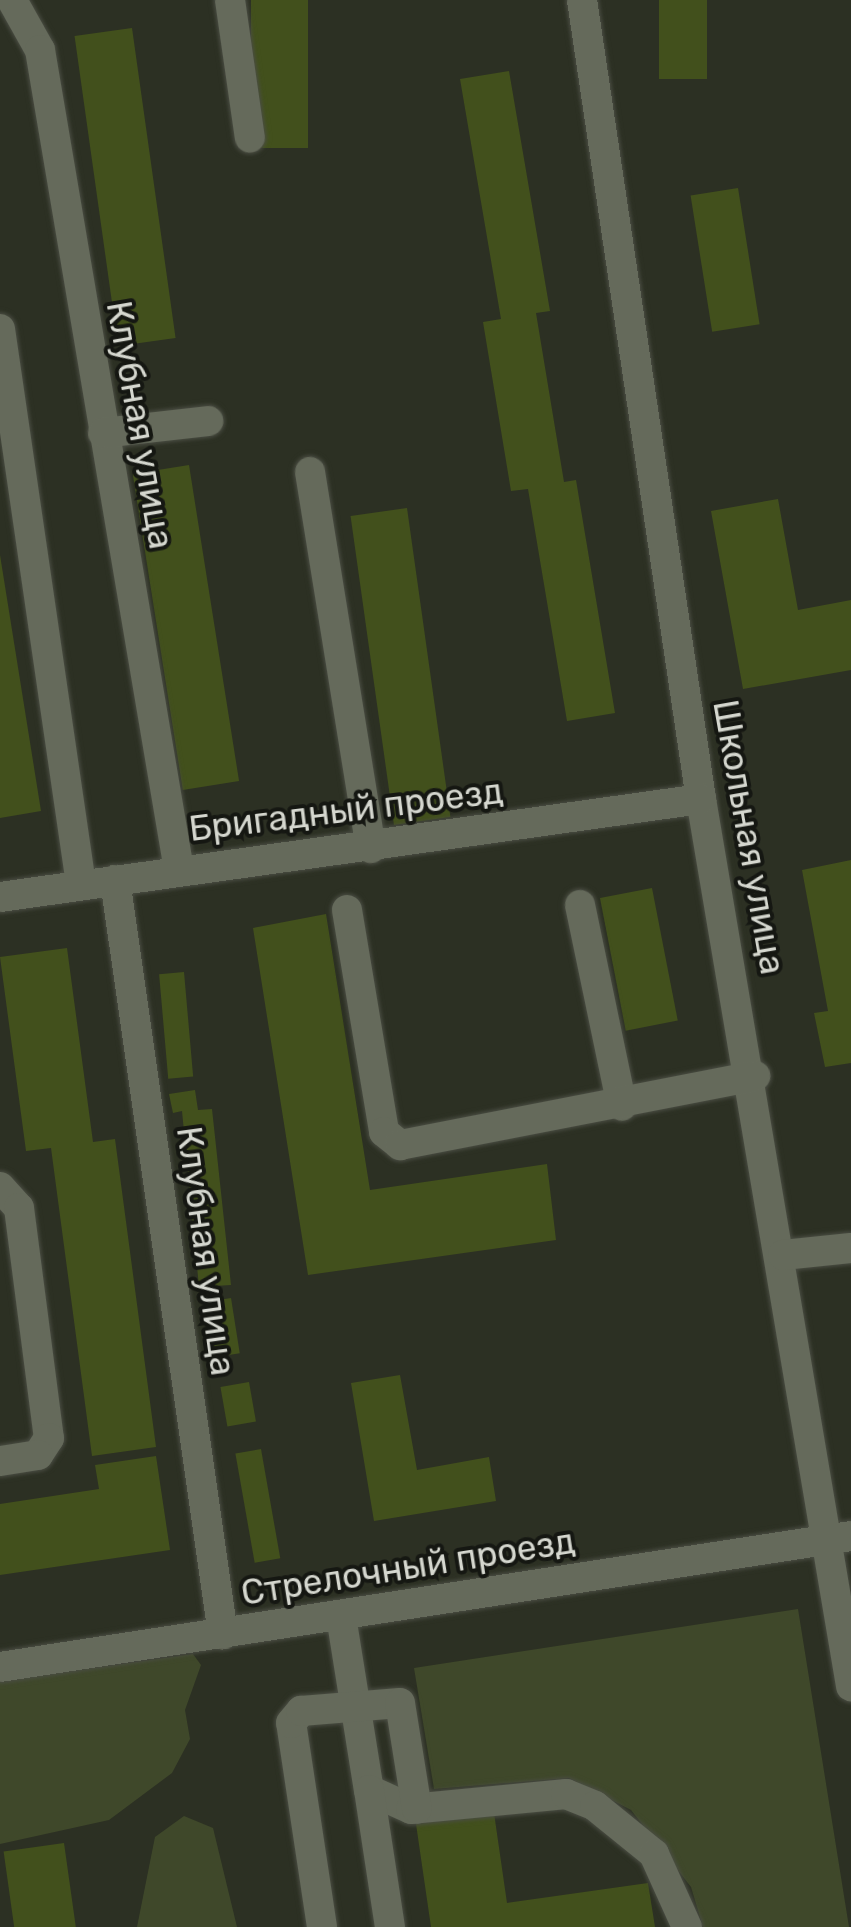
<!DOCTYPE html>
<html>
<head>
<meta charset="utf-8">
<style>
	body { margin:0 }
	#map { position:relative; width:851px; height:1927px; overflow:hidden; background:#2c3023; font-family:Rubik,sans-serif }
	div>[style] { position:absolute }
	.green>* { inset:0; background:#3f482a }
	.building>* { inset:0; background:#42501c; transform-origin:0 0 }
	.roads { filter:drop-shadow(0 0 2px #4a4d43) drop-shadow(0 0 2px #4a4d43) }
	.minor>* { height:30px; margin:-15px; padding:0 15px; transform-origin:15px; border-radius:15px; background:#656a5b }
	span { translate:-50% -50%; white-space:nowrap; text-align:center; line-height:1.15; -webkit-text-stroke:8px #151712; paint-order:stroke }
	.street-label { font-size:35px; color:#d5d7cf }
</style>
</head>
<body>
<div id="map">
	<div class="green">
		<i style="clip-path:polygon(798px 1609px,849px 1927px,703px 1927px,691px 1887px,631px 1810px,569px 1778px,434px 1789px,414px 1668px)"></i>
		<i style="clip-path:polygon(193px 1654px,201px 1665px,185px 1710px,190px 1739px,172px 1773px,109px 1820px,0 1844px,0 1681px)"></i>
		<i style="clip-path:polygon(184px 1816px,213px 1828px,237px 1927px,137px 1927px,155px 1837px)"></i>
	</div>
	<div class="building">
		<i style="left:251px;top:0;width:57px;height:148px"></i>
		<i style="left:659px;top:0;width:48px;height:79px"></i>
		<i style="left:132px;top:28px;width:313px;height:58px;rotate:82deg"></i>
		<i style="clip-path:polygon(509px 71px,550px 311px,536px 313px,564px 482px,576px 480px,615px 713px,567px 721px,528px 489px,511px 491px,483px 322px,501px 319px,460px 79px)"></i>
		<i style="left:738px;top:188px;width:138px;height:48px;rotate:81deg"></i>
		<i style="left:189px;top:465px;width:320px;height:57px;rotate:81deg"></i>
		<i style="clip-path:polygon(778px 499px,798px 610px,851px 600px,851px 670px,743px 689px,711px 511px)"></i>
		<i style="left:407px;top:508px;width:312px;height:57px;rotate:82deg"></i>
		<i style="clip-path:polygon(0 555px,41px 811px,0 818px)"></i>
		<i style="clip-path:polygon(851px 860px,851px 1063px,825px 1067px,814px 1013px,828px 1011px,802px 870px)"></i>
		<i style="left:652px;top:888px;width:135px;height:53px;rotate:79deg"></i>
		<i style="clip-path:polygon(326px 914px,370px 1190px,547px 1164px,556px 1240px,308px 1275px,253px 928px)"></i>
		<i style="clip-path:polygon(67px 948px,93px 1142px,115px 1139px,156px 1447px,92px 1456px,51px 1148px,26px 1151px,0 957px)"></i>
		<i style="left:184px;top:972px;width:105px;height:25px;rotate:85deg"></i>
		<i style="clip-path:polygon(195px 1090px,198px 1110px,212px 1109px,231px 1285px,199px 1287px,182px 1111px,173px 1113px,169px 1094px)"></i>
		<i style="left:231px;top:1298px;width:56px;height:27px;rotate:81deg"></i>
		<i style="clip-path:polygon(400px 1375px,417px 1470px,489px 1457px,496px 1501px,374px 1521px,351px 1383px)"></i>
		<i style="left:249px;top:1382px;width:40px;height:29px;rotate:80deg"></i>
		<i style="left:261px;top:1449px;width:111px;height:26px;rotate:80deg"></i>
		<i style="clip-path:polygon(156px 1456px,170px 1550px,0 1575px,0 1504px,99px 1489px,95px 1465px)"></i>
		<i style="clip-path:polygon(494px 1813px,507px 1903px,648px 1883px,655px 1927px,431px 1927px,416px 1824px)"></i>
		<i style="left:64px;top:1843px;width:85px;height:61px;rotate:82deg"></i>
	</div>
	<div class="roads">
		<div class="minor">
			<i style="left:12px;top:0;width:57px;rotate:60.8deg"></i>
			<i style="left:40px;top:50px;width:832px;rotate:80.38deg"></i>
			<i style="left:230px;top:0;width:139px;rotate:81.8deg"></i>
			<i style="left:582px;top:0;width:808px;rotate:81.53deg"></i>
			<i style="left:701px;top:799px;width:900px;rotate:80.4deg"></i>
			<i style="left:0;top:329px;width:561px;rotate:81.7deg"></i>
			<i style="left:103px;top:433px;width:106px;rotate:-6.5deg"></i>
			<i style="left:310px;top:472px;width:381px;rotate:80.8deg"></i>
			<i style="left:115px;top:880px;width:762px;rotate:81.85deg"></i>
			<i style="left:0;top:897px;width:708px;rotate:-7.96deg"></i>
			<i style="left:580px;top:905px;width:205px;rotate:78.2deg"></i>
			<i style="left:347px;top:910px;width:225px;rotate:80.5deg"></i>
			<i style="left:384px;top:1132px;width:21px;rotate:39deg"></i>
			<i style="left:400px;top:1145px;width:362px;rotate:-11deg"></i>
			<i style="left:0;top:1187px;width:28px;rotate:48deg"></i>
			<i style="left:19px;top:1208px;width:232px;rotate:82.6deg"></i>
			<i style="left:49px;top:1438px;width:20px;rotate:123deg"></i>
			<i style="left:38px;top:1455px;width:38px;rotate:171deg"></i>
			<i style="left:783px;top:1255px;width:68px;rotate:-5.9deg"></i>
			<i style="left:341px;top:1616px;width:176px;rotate:80.9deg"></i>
			<i style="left:369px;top:1790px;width:46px;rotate:24.3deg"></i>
			<i style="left:411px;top:1809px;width:156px;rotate:-5.5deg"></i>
			<i style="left:566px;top:1794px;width:31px;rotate:22deg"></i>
			<i style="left:595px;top:1806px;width:76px;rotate:39.1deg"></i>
			<i style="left:654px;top:1854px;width:80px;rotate:65.7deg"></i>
			<i style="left:0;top:1667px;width:861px;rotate:-8.75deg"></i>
			<i style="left:369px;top:1790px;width:139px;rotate:81.3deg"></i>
			<i style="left:322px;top:1927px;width:206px;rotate:-98.6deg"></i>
			<i style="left:291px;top:1723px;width:16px;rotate:-50deg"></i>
			<i style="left:301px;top:1711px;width:99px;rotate:-4.6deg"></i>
			<i style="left:400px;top:1703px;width:107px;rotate:80.9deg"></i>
		</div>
	</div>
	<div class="street-label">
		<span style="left:140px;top:425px;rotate:80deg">Клубная улица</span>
		<span style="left:346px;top:810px;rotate:-7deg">Бригадный проезд</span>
		<span style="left:749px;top:837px;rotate:80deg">Школьная улица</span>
		<span style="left:206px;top:1251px;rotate:82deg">Клубная улица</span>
		<span style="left:408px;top:1567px;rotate:-9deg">Стрелочный проезд</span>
	</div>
</div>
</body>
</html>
